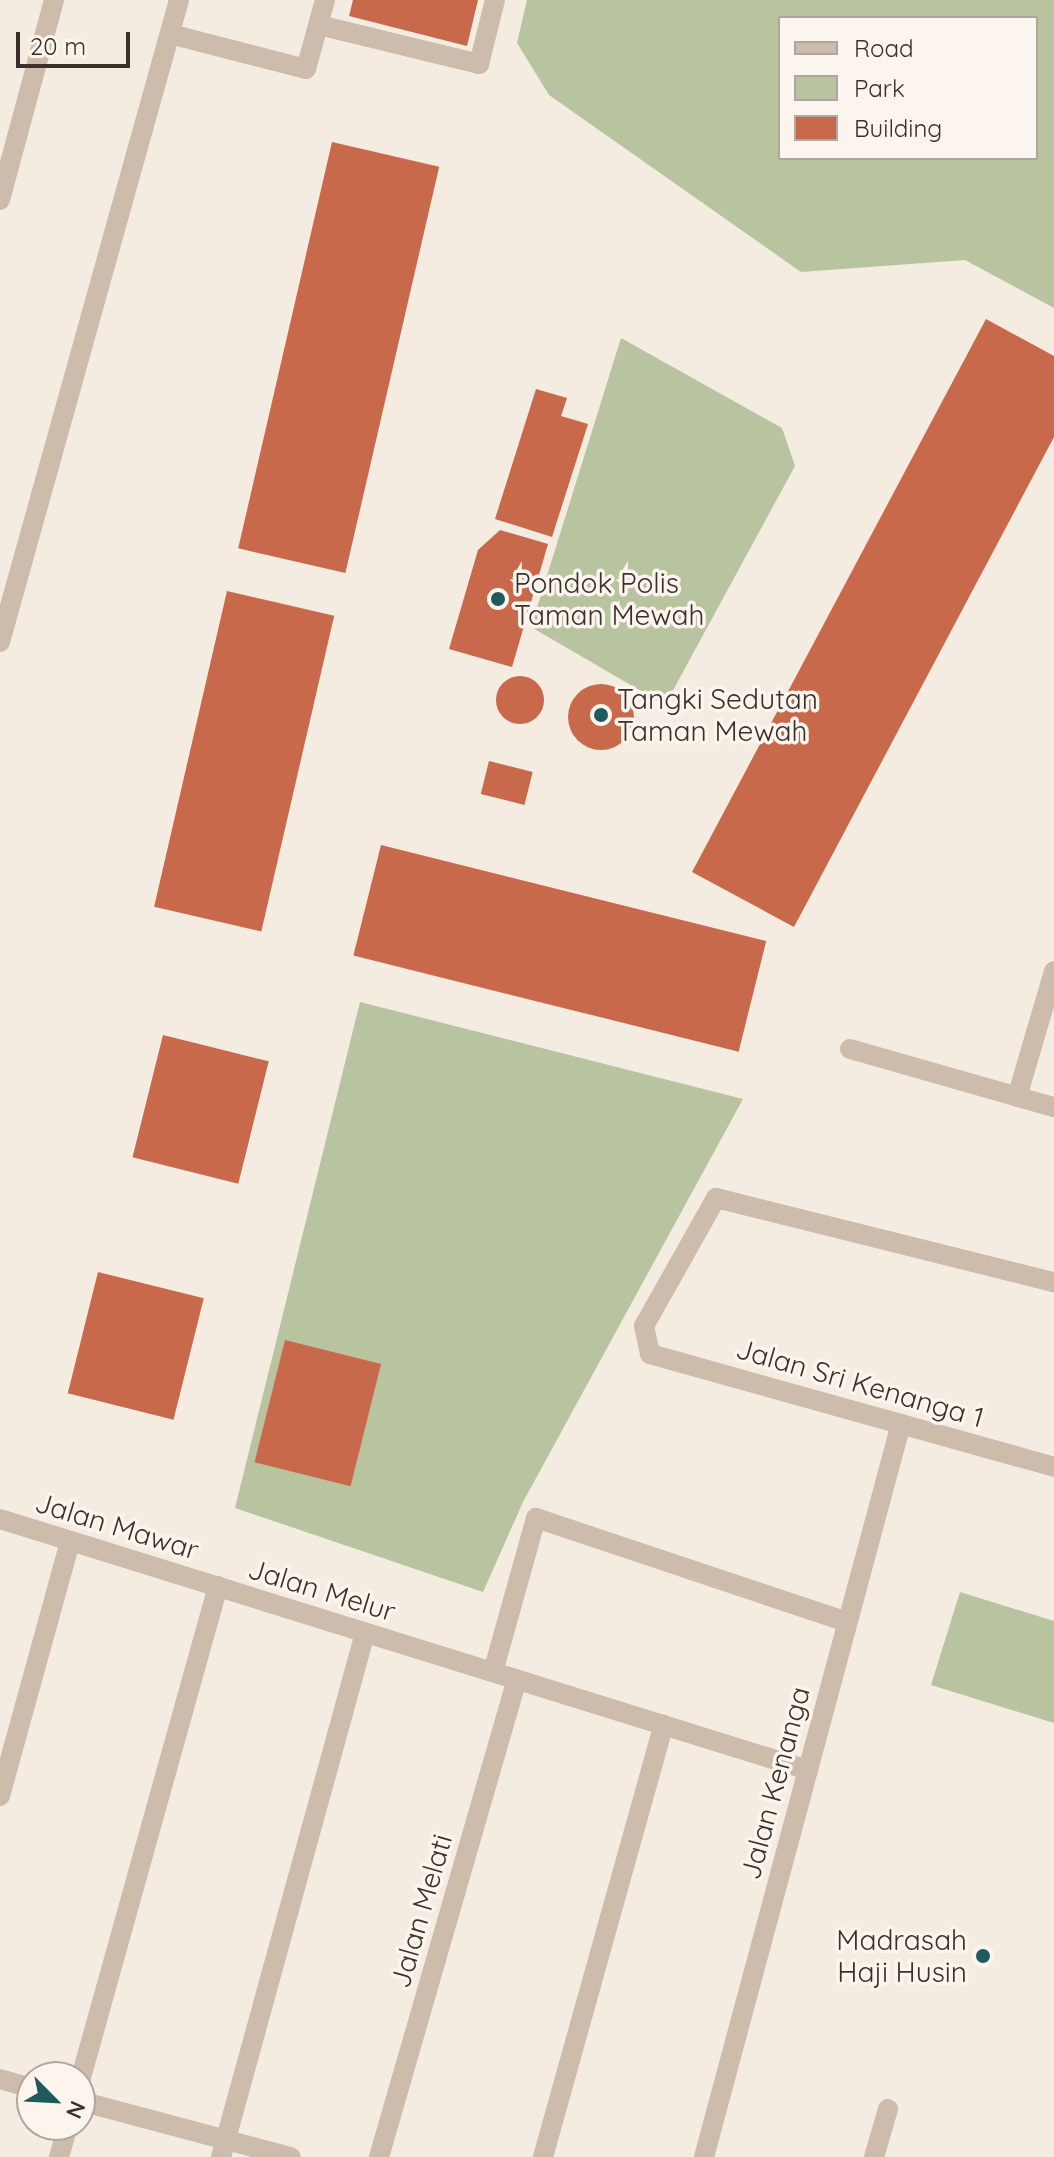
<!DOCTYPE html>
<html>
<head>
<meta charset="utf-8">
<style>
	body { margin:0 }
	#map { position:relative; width:1054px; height:2157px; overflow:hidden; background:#f4ebe1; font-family:Quicksand,sans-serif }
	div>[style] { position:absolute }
	.green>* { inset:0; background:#b8c4a0 }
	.building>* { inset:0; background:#c8694b; transform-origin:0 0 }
	.round { border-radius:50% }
	.service>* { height:20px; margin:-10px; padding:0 10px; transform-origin:10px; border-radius:10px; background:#cdbbac }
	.minor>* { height:20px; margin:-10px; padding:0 10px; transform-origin:10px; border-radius:10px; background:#cdbbac }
	.tertiary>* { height:20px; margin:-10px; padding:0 10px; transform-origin:10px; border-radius:10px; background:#cdbbac }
	.dots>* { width:22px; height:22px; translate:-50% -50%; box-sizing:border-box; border:4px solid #fbf5ee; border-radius:50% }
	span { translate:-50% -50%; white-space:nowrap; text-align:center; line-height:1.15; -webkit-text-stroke:7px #fbf5ee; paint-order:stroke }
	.poi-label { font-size:28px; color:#3b302b }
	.left { translate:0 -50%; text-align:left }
	.right { translate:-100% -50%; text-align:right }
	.street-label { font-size:28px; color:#3b302b }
	.legend { position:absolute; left:778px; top:16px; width:260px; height:144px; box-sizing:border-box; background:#fbf5ee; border:2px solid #aea6a0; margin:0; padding:10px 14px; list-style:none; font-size:24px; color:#3b302b }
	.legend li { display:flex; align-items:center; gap:16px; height:40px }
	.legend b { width:40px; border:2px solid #aea6a0 }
	.north { position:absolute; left:16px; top:2061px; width:80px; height:80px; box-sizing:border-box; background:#fbf5ee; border:2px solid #aea6a0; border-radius:50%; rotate:114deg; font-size:22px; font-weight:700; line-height:32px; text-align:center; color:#3b302b }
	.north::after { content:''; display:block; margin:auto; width:28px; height:36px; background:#1f5a5e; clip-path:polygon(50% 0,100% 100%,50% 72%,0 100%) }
	.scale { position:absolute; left:16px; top:32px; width:114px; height:36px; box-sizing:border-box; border:4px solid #3b302b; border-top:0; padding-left:10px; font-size:24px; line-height:28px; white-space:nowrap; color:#3b302b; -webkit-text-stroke:6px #fbf5ee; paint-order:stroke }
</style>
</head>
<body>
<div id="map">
	<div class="green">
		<i style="clip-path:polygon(evenodd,527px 0,1054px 0,1054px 308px,965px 260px,801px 272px,549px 95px,517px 43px,527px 0,1036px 18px,1036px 158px,780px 158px,780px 18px,1036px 18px)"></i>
		<i style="clip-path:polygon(621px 338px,782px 428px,795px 466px,665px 705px,531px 627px)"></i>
		<i style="clip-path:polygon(360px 1002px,743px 1099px,523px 1502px,483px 1592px,235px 1508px)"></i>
		<i style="clip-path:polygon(960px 1592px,1054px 1621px,1054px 1723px,931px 1685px)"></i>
	</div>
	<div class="building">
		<i style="clip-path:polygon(353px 0,478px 0,467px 46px,349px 16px)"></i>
		<i style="left:332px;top:142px;width:110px;height:417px;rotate:13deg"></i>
		<i style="clip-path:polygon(986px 319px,1054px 356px,1054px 437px,794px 927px,692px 872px)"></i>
		<i style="clip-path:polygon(536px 389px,567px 398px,561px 416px,588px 424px,552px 537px,495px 519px)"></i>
		<i style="clip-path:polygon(500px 530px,548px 544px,512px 667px,449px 649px,478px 550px)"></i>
		<i style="left:227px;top:591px;width:110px;height:324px;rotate:13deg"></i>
		<i class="round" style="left:496px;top:676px;width:48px;height:48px"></i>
		<i class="round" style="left:568px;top:684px;width:66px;height:66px"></i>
		<i style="left:489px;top:761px;width:45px;height:34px;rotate:14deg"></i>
		<i style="left:381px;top:845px;width:397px;height:114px;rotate:14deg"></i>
		<i style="left:163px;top:1035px;width:109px;height:126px;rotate:14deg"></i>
		<i style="left:98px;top:1272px;width:109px;height:125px;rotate:14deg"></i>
		<i style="left:285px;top:1340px;width:99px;height:126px;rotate:14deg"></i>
	</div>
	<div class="service">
		<i style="left:319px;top:25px;width:165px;rotate:13.7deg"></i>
		<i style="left:479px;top:64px;width:66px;rotate:-76deg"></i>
		<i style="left:650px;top:1354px;width:29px;rotate:-102deg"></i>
		<i style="left:644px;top:1326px;width:147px;rotate:-60.6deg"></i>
		<i style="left:716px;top:1198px;width:348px;rotate:14deg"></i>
		<i style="left:493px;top:1672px;width:160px;rotate:-74.4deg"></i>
		<i style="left:536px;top:1518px;width:328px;rotate:18.5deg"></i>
		<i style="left:0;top:1796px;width:264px;rotate:-74.6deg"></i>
		<i style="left:0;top:2079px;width:33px;rotate:16deg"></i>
		<i style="left:80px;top:2101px;width:218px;rotate:14.9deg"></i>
		<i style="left:221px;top:2157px;width:543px;rotate:-74.63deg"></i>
		<i style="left:543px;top:2157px;width:449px;rotate:-74.4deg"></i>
		<i style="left:874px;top:2157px;width:50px;rotate:-73.7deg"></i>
	</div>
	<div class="minor">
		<i style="left:170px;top:34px;width:140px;rotate:14.4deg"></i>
		<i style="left:306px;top:69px;width:72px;rotate:-74.6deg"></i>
		<i style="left:0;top:200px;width:207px;rotate:-74.9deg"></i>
		<i style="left:850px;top:1049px;width:212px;rotate:15.9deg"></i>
		<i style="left:1017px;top:1097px;width:131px;rotate:-73.6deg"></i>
		<i style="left:650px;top:1354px;width:420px;rotate:15.6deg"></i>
		<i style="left:0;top:1519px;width:846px;rotate:17.26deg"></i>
		<i style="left:80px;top:2081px;width:514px;rotate:-74.42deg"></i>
		<i style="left:59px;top:2157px;width:33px;rotate:-74deg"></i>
		<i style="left:379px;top:2157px;width:497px;rotate:-73.9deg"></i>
		<i style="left:704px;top:2157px;width:759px;rotate:-74.96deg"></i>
	</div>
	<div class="tertiary">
		<i style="left:0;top:642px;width:666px;rotate:-74.42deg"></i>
	</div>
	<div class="dots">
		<i style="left:498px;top:599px;background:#1f5a5e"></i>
		<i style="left:601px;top:715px;background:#1f5a5e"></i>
		<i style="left:983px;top:1956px;background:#1f5a5e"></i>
	</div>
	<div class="poi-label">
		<span class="left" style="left:514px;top:599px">Pondok Polis<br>Taman Mewah</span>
		<span class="left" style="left:617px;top:715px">Tangki Sedutan<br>Taman Mewah</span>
		<span class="right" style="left:967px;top:1956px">Madrasah<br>Haji Husin</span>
	</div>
	<div class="street-label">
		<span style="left:860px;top:1383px;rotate:16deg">Jalan Sri Kenanga 1</span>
		<span style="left:117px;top:1526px;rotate:17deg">Jalan Mawar</span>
		<span style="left:322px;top:1590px;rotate:17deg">Jalan Melur</span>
		<span style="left:775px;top:1783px;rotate:-75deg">Jalan Kenanga</span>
		<span style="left:421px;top:1911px;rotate:-74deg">Jalan Melati</span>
	</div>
	<ul class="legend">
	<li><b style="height:10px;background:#cdbbac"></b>Road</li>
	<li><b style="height:22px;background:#b8c4a0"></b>Park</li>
	<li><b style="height:22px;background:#c8694b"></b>Building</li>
	</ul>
	<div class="north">N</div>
	<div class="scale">20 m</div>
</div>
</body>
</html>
